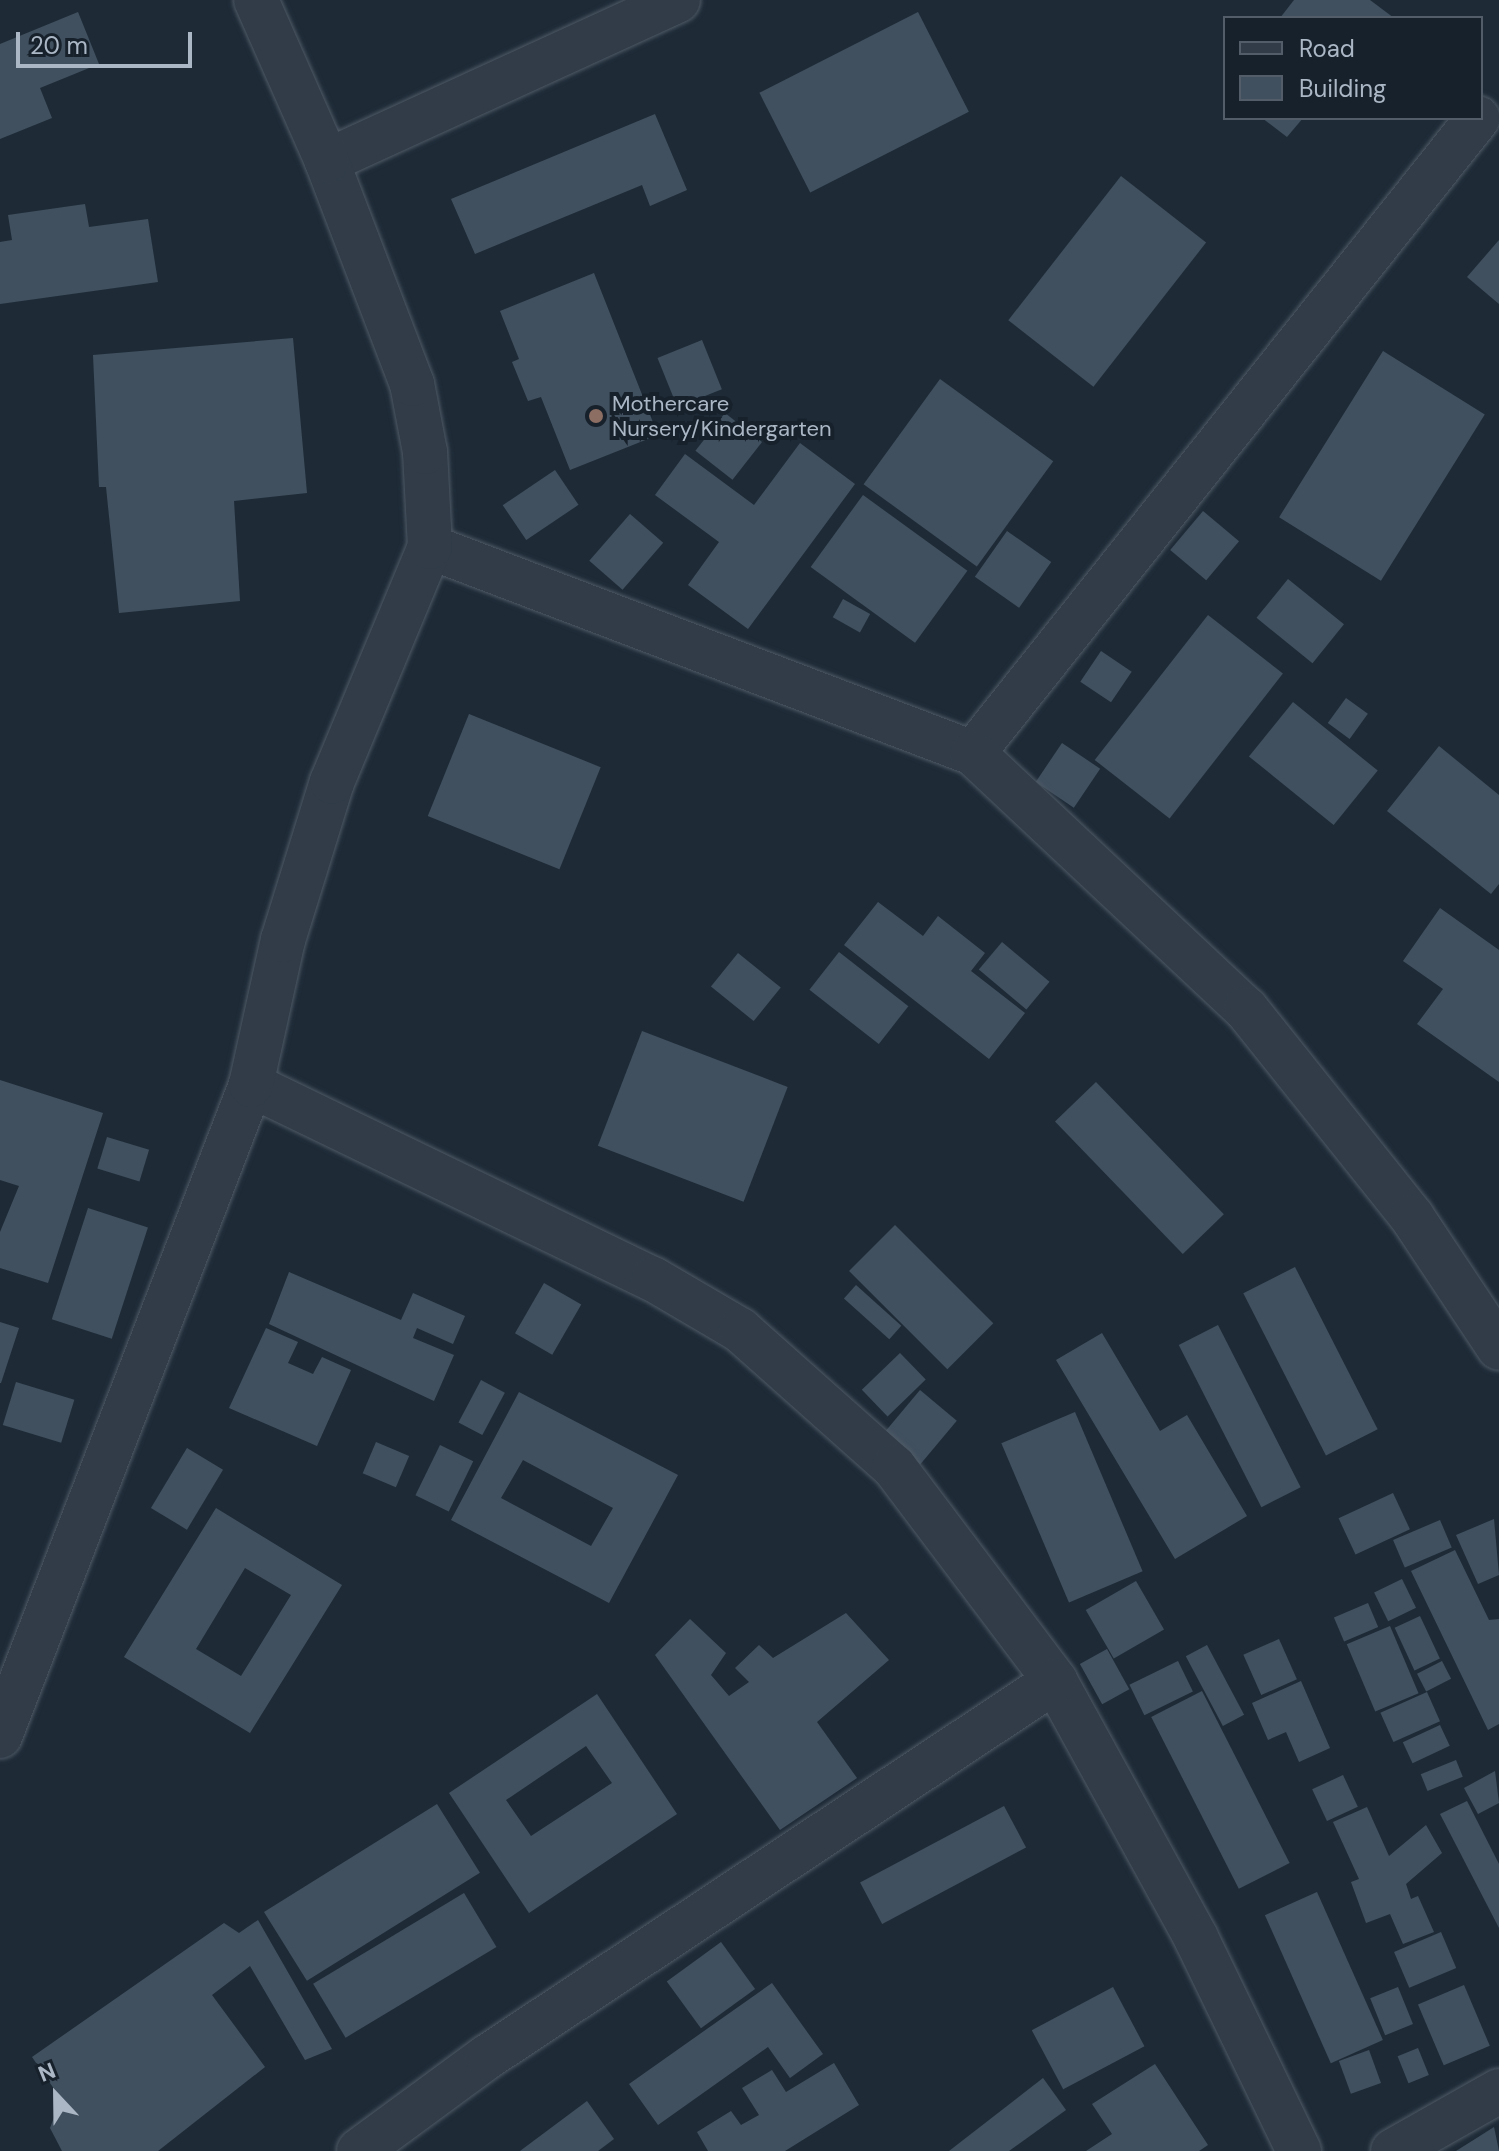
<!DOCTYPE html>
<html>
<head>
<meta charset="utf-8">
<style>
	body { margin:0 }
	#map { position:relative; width:1499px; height:2151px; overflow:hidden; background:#1e2b37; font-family:"DM Sans",sans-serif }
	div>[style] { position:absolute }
	.building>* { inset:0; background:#41505f; transform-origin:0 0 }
	.roads { filter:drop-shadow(0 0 2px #4f5a66) drop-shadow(0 0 2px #4f5a66) }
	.minor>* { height:44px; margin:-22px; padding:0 22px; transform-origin:22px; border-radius:22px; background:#313c48 }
	.dots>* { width:22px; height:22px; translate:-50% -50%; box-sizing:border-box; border:4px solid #17212c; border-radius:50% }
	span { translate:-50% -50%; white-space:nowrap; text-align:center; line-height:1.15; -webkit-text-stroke:8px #17212c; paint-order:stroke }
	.poi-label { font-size:22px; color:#abb7c5 }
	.left { translate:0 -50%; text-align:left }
	.legend { position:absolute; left:1223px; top:16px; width:260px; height:104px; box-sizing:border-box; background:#17212c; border:2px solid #525d69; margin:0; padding:10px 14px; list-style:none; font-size:24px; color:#abb7c5 }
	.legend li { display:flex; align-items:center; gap:16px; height:40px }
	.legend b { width:40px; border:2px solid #525d69 }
	.north { position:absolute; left:16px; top:2055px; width:80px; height:80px; -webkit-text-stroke:6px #17212c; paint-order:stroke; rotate:338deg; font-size:22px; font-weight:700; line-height:32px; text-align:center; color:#abb7c5 }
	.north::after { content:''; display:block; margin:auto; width:28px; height:36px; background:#abb7c5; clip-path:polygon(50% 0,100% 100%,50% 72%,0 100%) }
	.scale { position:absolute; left:16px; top:32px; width:176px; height:36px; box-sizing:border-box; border:4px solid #abb7c5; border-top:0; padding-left:10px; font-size:24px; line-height:28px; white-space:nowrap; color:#abb7c5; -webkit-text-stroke:6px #17212c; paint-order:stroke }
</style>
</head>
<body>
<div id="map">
	<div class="building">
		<i style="clip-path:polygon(1294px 0,1370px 0,1394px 18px,1280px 18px)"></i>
		<i style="clip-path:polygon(78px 12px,99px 64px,40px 88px,52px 118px,0 139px,0 44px)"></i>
		<i style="left:918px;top:12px;width:112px;height:178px;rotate:63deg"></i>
		<i style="clip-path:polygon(655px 114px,687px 190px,650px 206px,642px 185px,475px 254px,451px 199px)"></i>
		<i style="clip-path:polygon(1262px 118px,1303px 118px,1287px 137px)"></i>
		<i style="left:1121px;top:176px;width:108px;height:183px;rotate:38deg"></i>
		<i style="clip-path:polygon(85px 204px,89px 227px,148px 219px,158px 282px,0 304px,0 242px,12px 240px,8px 215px)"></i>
		<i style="clip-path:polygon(1499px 240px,1499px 304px,1467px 277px)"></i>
		<i style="clip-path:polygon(594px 273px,658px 435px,570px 470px,541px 397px,528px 401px,512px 362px,519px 359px,500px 311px)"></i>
		<i style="clip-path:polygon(293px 338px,307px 493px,234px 501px,240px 601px,119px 613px,106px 487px,99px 487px,93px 355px)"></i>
		<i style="left:702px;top:340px;width:53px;height:48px;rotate:68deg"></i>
		<i style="left:1383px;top:351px;width:120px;height:196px;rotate:32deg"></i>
		<i style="left:940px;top:379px;width:140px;height:130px;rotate:36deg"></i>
		<i style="left:725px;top:413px;width:47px;height:48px;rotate:38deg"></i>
		<i style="clip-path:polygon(800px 443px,855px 484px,748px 629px,688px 585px,719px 542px,655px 495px,685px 454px,754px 505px)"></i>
		<i style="left:555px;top:470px;width:42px;height:63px;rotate:56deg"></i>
		<i style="left:863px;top:495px;width:129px;height:89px;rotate:36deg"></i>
		<i style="left:1203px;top:511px;width:47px;height:51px;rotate:40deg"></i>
		<i style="left:630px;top:514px;width:44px;height:62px;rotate:41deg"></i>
		<i style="left:1007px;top:531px;width:54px;height:56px;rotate:35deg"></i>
		<i style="left:1288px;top:579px;width:72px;height:50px;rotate:39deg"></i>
		<i style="left:843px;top:599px;width:31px;height:21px;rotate:29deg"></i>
		<i style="left:1208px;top:615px;width:95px;height:184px;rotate:38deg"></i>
		<i style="left:1101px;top:651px;width:37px;height:37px;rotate:34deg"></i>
		<i style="left:1346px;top:698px;width:27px;height:31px;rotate:36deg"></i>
		<i style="left:1293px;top:702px;width:109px;height:70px;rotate:39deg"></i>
		<i style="left:469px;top:714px;width:142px;height:110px;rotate:22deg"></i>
		<i style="left:1062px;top:743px;width:46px;height:47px;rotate:34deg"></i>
		<i style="clip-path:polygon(1439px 746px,1499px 795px,1499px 884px,1491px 894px,1387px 811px)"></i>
		<i style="clip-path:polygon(878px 902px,923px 936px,938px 916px,985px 953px,971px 971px,1025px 1013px,989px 1059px,844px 945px)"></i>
		<i style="clip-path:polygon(1440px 908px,1499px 950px,1499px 1082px,1417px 1024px,1443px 989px,1403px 961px)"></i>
		<i style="left:1002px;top:942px;width:62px;height:36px;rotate:40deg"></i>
		<i style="left:839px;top:952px;width:88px;height:48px;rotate:38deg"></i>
		<i style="left:738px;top:953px;width:55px;height:43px;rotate:39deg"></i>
		<i style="left:642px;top:1031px;width:156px;height:123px;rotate:21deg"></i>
		<i style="clip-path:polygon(0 1080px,103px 1113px,48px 1283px,0 1268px,0 1232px,19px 1186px,0 1180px)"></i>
		<i style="left:1096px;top:1082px;width:184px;height:57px;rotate:46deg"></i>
		<i style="left:107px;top:1137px;width:44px;height:33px;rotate:17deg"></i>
		<i style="left:88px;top:1208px;width:63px;height:117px;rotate:18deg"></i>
		<i style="left:895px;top:1225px;width:139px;height:65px;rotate:45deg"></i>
		<i style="left:1295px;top:1267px;width:182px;height:58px;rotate:63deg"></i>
		<i style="clip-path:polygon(289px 1272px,401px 1320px,413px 1293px,465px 1316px,453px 1344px,417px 1328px,413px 1338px,454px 1355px,434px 1401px,269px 1324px)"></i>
		<i style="left:544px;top:1283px;width:43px;height:58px;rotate:30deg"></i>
		<i style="left:856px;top:1285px;width:61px;height:18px;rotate:42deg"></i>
		<i style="clip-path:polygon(0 1322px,19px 1328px,1px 1383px,0 1383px)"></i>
		<i style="left:1218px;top:1325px;width:182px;height:44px;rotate:63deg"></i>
		<i style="clip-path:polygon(266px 1328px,298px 1342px,288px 1363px,313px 1374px,322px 1357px,351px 1370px,317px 1446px,229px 1408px)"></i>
		<i style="clip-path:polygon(1102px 1333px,1160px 1431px,1187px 1415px,1247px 1516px,1175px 1559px,1056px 1360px)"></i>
		<i style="left:900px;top:1353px;width:37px;height:53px;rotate:46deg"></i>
		<i style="left:481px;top:1380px;width:27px;height:48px;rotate:28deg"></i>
		<i style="left:16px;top:1382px;width:61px;height:45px;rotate:17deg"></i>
		<i style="left:920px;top:1390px;width:48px;height:57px;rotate:40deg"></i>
		<i style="clip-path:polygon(evenodd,519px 1392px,678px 1475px,609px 1603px,451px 1520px,519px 1392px,523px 1460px,613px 1508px,591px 1546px,501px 1498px,523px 1460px)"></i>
		<i style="left:1075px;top:1412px;width:173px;height:80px;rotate:67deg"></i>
		<i style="left:376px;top:1442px;width:36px;height:34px;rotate:23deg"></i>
		<i style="left:440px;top:1445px;width:37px;height:56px;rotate:26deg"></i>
		<i style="left:187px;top:1448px;width:42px;height:70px;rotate:31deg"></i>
		<i style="left:1393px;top:1493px;width:40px;height:60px;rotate:65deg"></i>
		<i style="clip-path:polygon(evenodd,216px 1508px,342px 1585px,250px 1733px,124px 1657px,216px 1508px,245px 1568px,291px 1595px,241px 1676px,196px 1649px,245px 1568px)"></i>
		<i style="clip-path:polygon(1494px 1519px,1499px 1575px,1478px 1584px,1456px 1535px)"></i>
		<i style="left:1440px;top:1520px;width:30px;height:51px;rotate:67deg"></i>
		<i style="clip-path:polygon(1455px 1550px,1489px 1620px,1499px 1619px,1499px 1724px,1488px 1730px,1411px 1571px)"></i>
		<i style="left:1402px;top:1579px;width:32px;height:31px;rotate:64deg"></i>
		<i style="left:1136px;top:1581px;width:56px;height:58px;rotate:60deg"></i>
		<i style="left:1368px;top:1603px;width:26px;height:37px;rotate:67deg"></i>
		<i style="clip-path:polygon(846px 1613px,889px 1660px,817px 1722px,857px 1778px,780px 1830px,655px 1655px,690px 1619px,726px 1653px,711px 1675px,729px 1696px,749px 1682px,735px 1668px,759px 1645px,773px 1658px)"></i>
		<i style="left:1420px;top:1616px;width:47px;height:28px;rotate:65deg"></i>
		<i style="left:1390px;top:1626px;width:73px;height:47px;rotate:67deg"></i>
		<i style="left:1279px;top:1639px;width:44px;height:39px;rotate:66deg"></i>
		<i style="left:1207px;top:1645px;width:79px;height:24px;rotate:62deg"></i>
		<i style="left:1107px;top:1649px;width:46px;height:31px;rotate:61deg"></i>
		<i style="left:1178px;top:1661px;width:34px;height:54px;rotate:64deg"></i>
		<i style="left:1442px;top:1661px;width:20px;height:28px;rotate:63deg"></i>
		<i style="clip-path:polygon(1301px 1681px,1330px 1748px,1299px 1762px,1286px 1732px,1268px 1740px,1252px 1703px)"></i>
		<i style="left:1202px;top:1691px;width:193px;height:57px;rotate:63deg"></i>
		<i style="left:1427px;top:1692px;width:32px;height:51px;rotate:66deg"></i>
		<i style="clip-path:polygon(evenodd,597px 1694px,677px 1814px,529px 1913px,449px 1793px,597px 1694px,586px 1746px,612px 1783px,531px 1836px,506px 1800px,586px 1746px)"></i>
		<i style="left:1440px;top:1725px;width:23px;height:41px;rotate:65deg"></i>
		<i style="left:1456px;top:1760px;width:18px;height:38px;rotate:68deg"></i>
		<i style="clip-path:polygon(1495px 1771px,1499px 1803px,1478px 1814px,1464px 1788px)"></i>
		<i style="left:1343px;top:1775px;width:35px;height:34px;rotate:65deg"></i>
		<i style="clip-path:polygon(1467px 1801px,1499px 1864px,1499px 1928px,1440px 1814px)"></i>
		<i style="left:437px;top:1804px;width:81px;height:204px;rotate:58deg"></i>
		<i style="left:1004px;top:1806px;width:47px;height:163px;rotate:62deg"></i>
		<i style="clip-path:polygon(1367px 1807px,1389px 1856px,1426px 1825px,1442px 1853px,1406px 1884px,1411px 1899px,1418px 1896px,1434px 1932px,1403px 1944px,1390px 1914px,1366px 1923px,1351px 1882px,1359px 1879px,1333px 1822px)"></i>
		<i style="left:1317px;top:1892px;width:162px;height:57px;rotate:66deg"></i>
		<i style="left:464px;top:1893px;width:63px;height:176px;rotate:59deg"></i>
		<i style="clip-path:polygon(258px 1920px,332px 2049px,305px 2060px,250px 1966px,212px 1995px,265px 2067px,158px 2151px,62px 2151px,50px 2128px,61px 2099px,32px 2057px,224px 1923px,239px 1933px)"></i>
		<i style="left:1441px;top:1932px;width:39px;height:51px;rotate:67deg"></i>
		<i style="left:721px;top:1942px;width:58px;height:67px;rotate:54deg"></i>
		<i style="clip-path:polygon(772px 1983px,823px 2054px,790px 2078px,768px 2047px,658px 2125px,629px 2084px)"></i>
		<i style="left:1464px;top:1985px;width:66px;height:50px;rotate:67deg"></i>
		<i style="left:1113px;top:1987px;width:67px;height:92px;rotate:62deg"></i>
		<i style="left:1398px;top:1987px;width:40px;height:30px;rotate:68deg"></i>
		<i style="left:1418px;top:2048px;width:29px;height:22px;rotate:68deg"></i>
		<i style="left:1369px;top:2050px;width:35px;height:32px;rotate:70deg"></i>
		<i style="clip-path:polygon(834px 2063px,859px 2105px,785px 2151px,708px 2151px,697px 2132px,731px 2111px,741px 2125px,759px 2115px,742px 2088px,772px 2070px,786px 2092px)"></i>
		<i style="clip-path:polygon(1155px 2064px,1208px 2145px,1199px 2151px,1086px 2151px,1112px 2134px,1092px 2104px)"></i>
		<i style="clip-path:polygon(1043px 2078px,1066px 2110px,1009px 2151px,949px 2151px)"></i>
		<i style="clip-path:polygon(587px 2101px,614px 2139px,598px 2151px,520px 2151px)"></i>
		<i style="clip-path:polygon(1494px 2127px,1499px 2151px,1456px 2151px)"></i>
	</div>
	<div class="roads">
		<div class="minor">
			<i style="left:327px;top:161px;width:386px;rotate:-24.6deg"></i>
			<i style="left:430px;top:547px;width:581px;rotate:20.78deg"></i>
			<i style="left:973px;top:753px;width:811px;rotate:-51.51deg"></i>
			<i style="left:973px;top:753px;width:374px;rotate:43.2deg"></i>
			<i style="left:1246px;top:1009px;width:266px;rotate:51.4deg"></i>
			<i style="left:1412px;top:1217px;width:157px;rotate:56.4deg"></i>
			<i style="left:251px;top:1085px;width:446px;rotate:25.8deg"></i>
			<i style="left:653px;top:1279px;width:101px;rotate:30.4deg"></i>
			<i style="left:740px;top:1330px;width:206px;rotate:41.7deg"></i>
			<i style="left:894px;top:1467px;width:268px;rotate:53deg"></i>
			<i style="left:1055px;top:1681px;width:293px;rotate:61.2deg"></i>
			<i style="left:1196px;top:1938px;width:237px;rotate:64.2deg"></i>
			<i style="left:0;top:1736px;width:698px;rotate:-68.92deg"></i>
			<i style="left:251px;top:1085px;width:148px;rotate:-77.6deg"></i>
			<i style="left:283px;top:940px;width:165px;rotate:-72.8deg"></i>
			<i style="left:332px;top:782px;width:255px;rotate:-67.4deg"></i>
			<i style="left:430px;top:547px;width:95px;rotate:-93deg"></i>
			<i style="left:425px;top:452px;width:69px;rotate:-100.8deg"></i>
			<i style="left:412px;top:384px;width:239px;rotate:-110.9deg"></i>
			<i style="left:327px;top:161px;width:176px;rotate:-113.8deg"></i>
			<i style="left:359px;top:2151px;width:159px;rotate:-36.3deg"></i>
			<i style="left:487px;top:2057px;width:681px;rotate:-33.5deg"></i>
			<i style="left:1393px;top:2151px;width:122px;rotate:-29.5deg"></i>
		</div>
	</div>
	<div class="dots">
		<i style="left:596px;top:416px;background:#8d6e63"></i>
	</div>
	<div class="poi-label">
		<span class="left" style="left:612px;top:416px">Mothercare<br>Nursery/Kindergarten</span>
	</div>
	<ul class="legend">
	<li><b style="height:10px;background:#313c48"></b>Road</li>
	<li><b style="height:22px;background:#41505f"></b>Building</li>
	</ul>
	<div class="north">N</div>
	<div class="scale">20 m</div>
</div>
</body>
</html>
